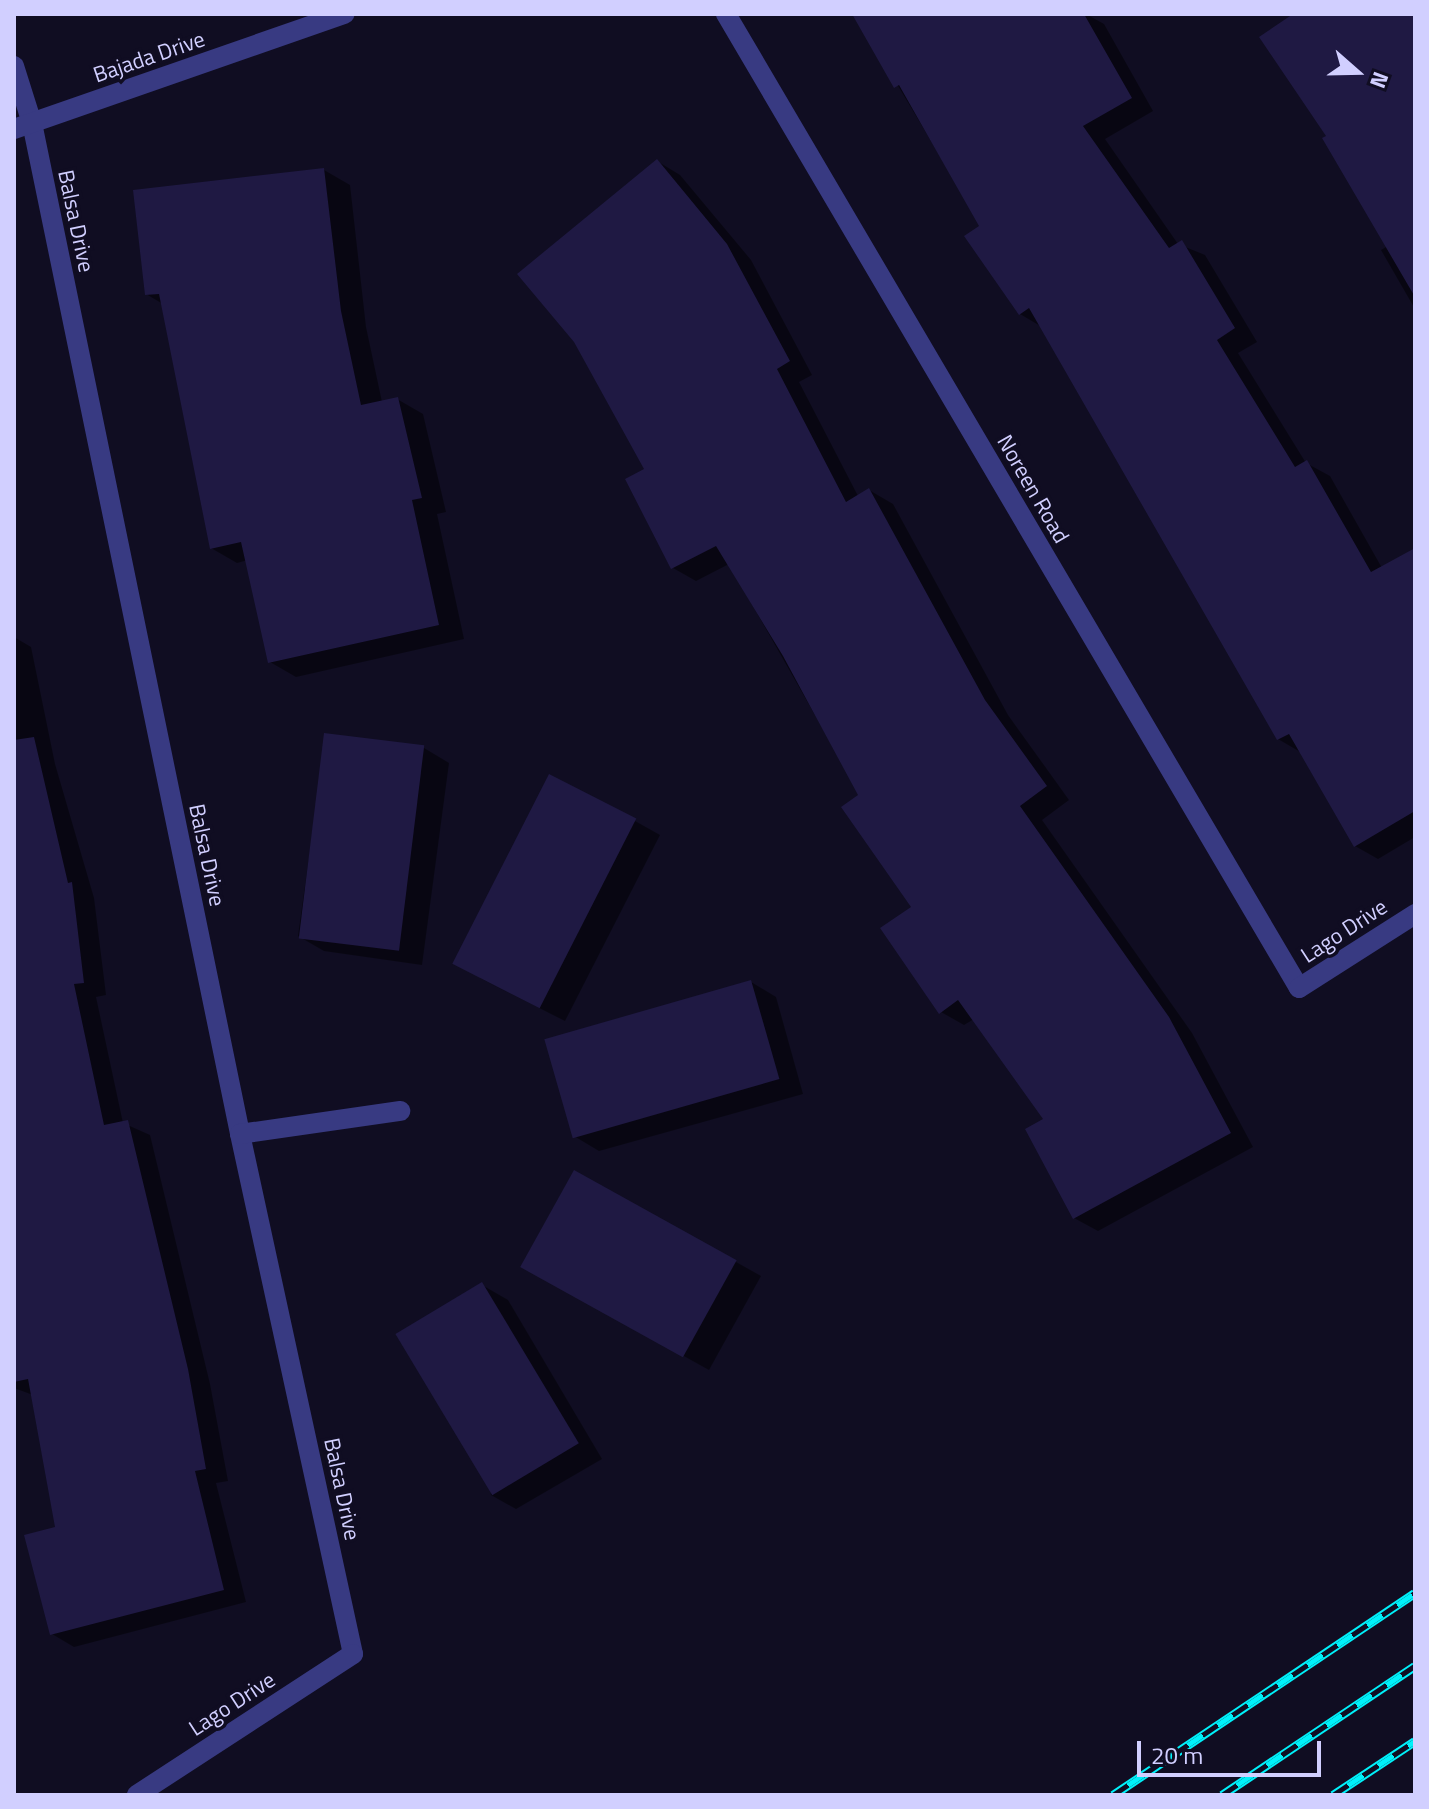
<!DOCTYPE html>
<html>
<head>
<meta charset="utf-8">
<style>
	body { margin:0 }
	#map { position:relative; width:1429px; height:1809px; overflow:hidden; background:#100d22; font-family:"Titillium Web",sans-serif }
	div>[style] { position:absolute }
	.shadow>* { inset:0; background:#0007 }
	.building>* { inset:0; background:#1f1943; transform-origin:0 0 }
	.street>* { height:20px; margin:-10px; padding:0 10px; transform-origin:10px; border-radius:10px; background:#383a82 }
	.rail>* { height:9px; margin-top:-4.5px; transform-origin:0; background:repeating-linear-gradient(90deg,#100d22 0 18px,#00f1fa 0 36px); box-sizing:border-box; border-block:2px solid #00f1fa }
	span { translate:-50% -50%; white-space:nowrap; text-align:center; line-height:1.15; -webkit-text-stroke:7px #100d22; paint-order:stroke }
	.street-label { font-size:22px; color:#d1cfff }
	.frame { position:absolute; inset:0; border:16px solid #d1cfff; pointer-events:none }
	.north { position:absolute; left:1317px; top:32px; width:80px; height:80px; -webkit-text-stroke:6px #100d22; paint-order:stroke; rotate:110deg; font-size:22px; font-weight:700; line-height:32px; text-align:center; color:#d1cfff }
	.north::after { content:''; display:block; margin:auto; width:28px; height:36px; background:#d1cfff; clip-path:polygon(50% 0,100% 100%,50% 72%,0 100%) }
	.scale { position:absolute; left:1137px; top:1741px; width:184px; height:36px; box-sizing:border-box; border:4px solid #d1cfff; border-top:0; padding-left:10px; font-size:24px; line-height:28px; white-space:nowrap; color:#d1cfff; -webkit-text-stroke:6px #100d22; paint-order:stroke }
</style>
</head>
<body>
<div id="map">
	<div class="shadow">
		<i style="clip-path:polygon(855px 14px,1086px 14px,1104px 24px,1153px 111px,1105px 139px,1178px 244px,1205px 255px,1257px 342px,1238px 353px,1306px 463px,1330px 476px,1382px 568px,1415px 553px,1415px 837px,1378px 859px,1355px 846px,1302px 753px,1278px 739px,1042px 327px,1020px 314px,982px 226px)"></i>
		<i style="clip-path:polygon(1294px 14px,1415px 14px,1415px 309px,1381px 250px,1388px 246px,1329px 136px)"></i>
		<i style="clip-path:polygon(657px 161px,680px 175px,751px 260px,812px 375px,799px 382px,858px 496px,869px 490px,893px 504px,1008px 715px,1069px 800px,1042px 820px,1192px 1033px,1253px 1147px,1098px 1231px,1074px 1218px,1046px 1119px,974px 1019px,964px 1025px,941px 1012px,914px 907px,861px 796px,729px 564px,696px 581px,673px 568px,646px 470px)"></i>
		<i style="clip-path:polygon(324px 170px,350px 185px,366px 327px,382px 402px,397px 399px,423px 414px,446px 512px,437px 514px,464px 639px,296px 677px,270px 662px,248px 560px,237px 563px,211px 548px,163px 304px,146px 294px)"></i>
		<i style="clip-path:polygon(14px 637px,31px 647px,55px 764px,94px 898px,106px 995px,96px 997px,123px 1123px,150px 1135px,210px 1384px,228px 1481px,216px 1483px,246px 1602px,74px 1647px,52px 1634px,58px 1529px,33px 1395px,14px 1388px)"></i>
		<i style="clip-path:polygon(326px 735px,424px 748px,449px 763px,422px 965px,324px 951px,298px 936px)"></i>
		<i style="clip-path:polygon(635px 821px,660px 835px,565px 1021px,480px 978px)"></i>
		<i style="clip-path:polygon(751px 982px,776px 997px,803px 1094px,599px 1151px,574px 1136px)"></i>
		<i style="clip-path:polygon(736px 1262px,761px 1276px,709px 1370px,549px 1281px)"></i>
		<i style="clip-path:polygon(482px 1285px,508px 1300px,602px 1459px,516px 1509px,491px 1495px)"></i>
	</div>
	<div class="building">
		<i style="clip-path:polygon(852px 14px,1084px 14px,1132px 98px,1083px 126px,1169px 248px,1182px 240px,1235px 328px,1217px 340px,1295px 467px,1307px 460px,1371px 572px,1415px 548px,1415px 811px,1354px 847px,1289px 734px,1277px 740px,1029px 308px,1019px 315px,964px 236px,979px 226px,899px 85px,894px 88px)"></i>
		<i style="clip-path:polygon(1293px 14px,1415px 14px,1415px 297px,1322px 138px,1326px 136px,1259px 37px)"></i>
		<i style="clip-path:polygon(657px 159px,727px 244px,790px 361px,777px 369px,846px 502px,869px 488px,985px 700px,1047px 786px,1020px 806px,1169px 1017px,1231px 1133px,1073px 1219px,1025px 1129px,1043px 1119px,958px 1000px,939px 1014px,880px 928px,911px 907px,841px 807px,858px 795px,783px 656px,716px 546px,671px 569px,625px 479px,644px 469px,574px 342px,517px 274px)"></i>
		<i style="clip-path:polygon(324px 168px,341px 311px,361px 405px,398px 397px,422px 498px,412px 500px,439px 625px,268px 663px,241px 542px,210px 549px,159px 294px,145px 295px,133px 190px)"></i>
		<i style="left:324px;top:733px;width:101px;height:207px;rotate:7deg"></i>
		<i style="clip-path:polygon(34px 737px,68px 883px,72px 882px,84px 983px,74px 984px,104px 1125px,128px 1120px,188px 1369px,206px 1469px,195px 1471px,224px 1590px,50px 1635px,24px 1535px,55px 1527px,28px 1379px,14px 1382px,14px 740px)"></i>
		<i style="left:549px;top:774px;width:98px;height:213px;rotate:27deg"></i>
		<i style="left:751px;top:980px;width:103px;height:215px;rotate:74deg"></i>
		<i style="left:574px;top:1170px;width:186px;height:111px;rotate:29deg"></i>
		<i style="left:482px;top:1282px;width:188px;height:101px;rotate:59deg"></i>
	</div>
	<div class="street">
		<i style="left:726px;top:14px;width:1130px;rotate:59.53deg"></i>
		<i style="left:1299px;top:988px;width:138px;rotate:-32.5deg"></i>
		<i style="left:14px;top:66px;width:60px;rotate:72.5deg"></i>
		<i style="left:32px;top:123px;width:1032px;rotate:78.37deg"></i>
		<i style="left:240px;top:1134px;width:532px;rotate:77.74deg"></i>
		<i style="left:353px;top:1654px;width:258px;rotate:146.9deg"></i>
		<i style="left:14px;top:129px;width:350px;rotate:-19.2deg"></i>
		<i style="left:240px;top:1134px;width:162px;rotate:-8.2deg"></i>
	</div>
	<div class="rail">
		<i style="left:1113px;top:1795px;width:363px;rotate:-33.8deg"></i>
		<i style="left:1222px;top:1795px;width:232px;rotate:-33.8deg"></i>
		<i style="left:1333px;top:1795px;width:98px;rotate:-33.4deg"></i>
	</div>
	<div class="street-label">
		<span style="left:149px;top:57px;rotate:-19deg">Bajada Drive</span>
		<span style="left:76px;top:221px;rotate:78deg">Balsa Drive</span>
		<span style="left:1033px;top:489px;rotate:60deg">Noreen Road</span>
		<span style="left:207px;top:855px;rotate:78deg">Balsa Drive</span>
		<span style="left:1344px;top:931px;rotate:-33deg">Lago Drive</span>
		<span style="left:342px;top:1489px;rotate:78deg">Balsa Drive</span>
		<span style="left:232px;top:1704px;rotate:-33deg">Lago Drive</span>
	</div>
	<div class="frame"></div>
	<div class="north">N</div>
	<div class="scale">20 m</div>
</div>
</body>
</html>
